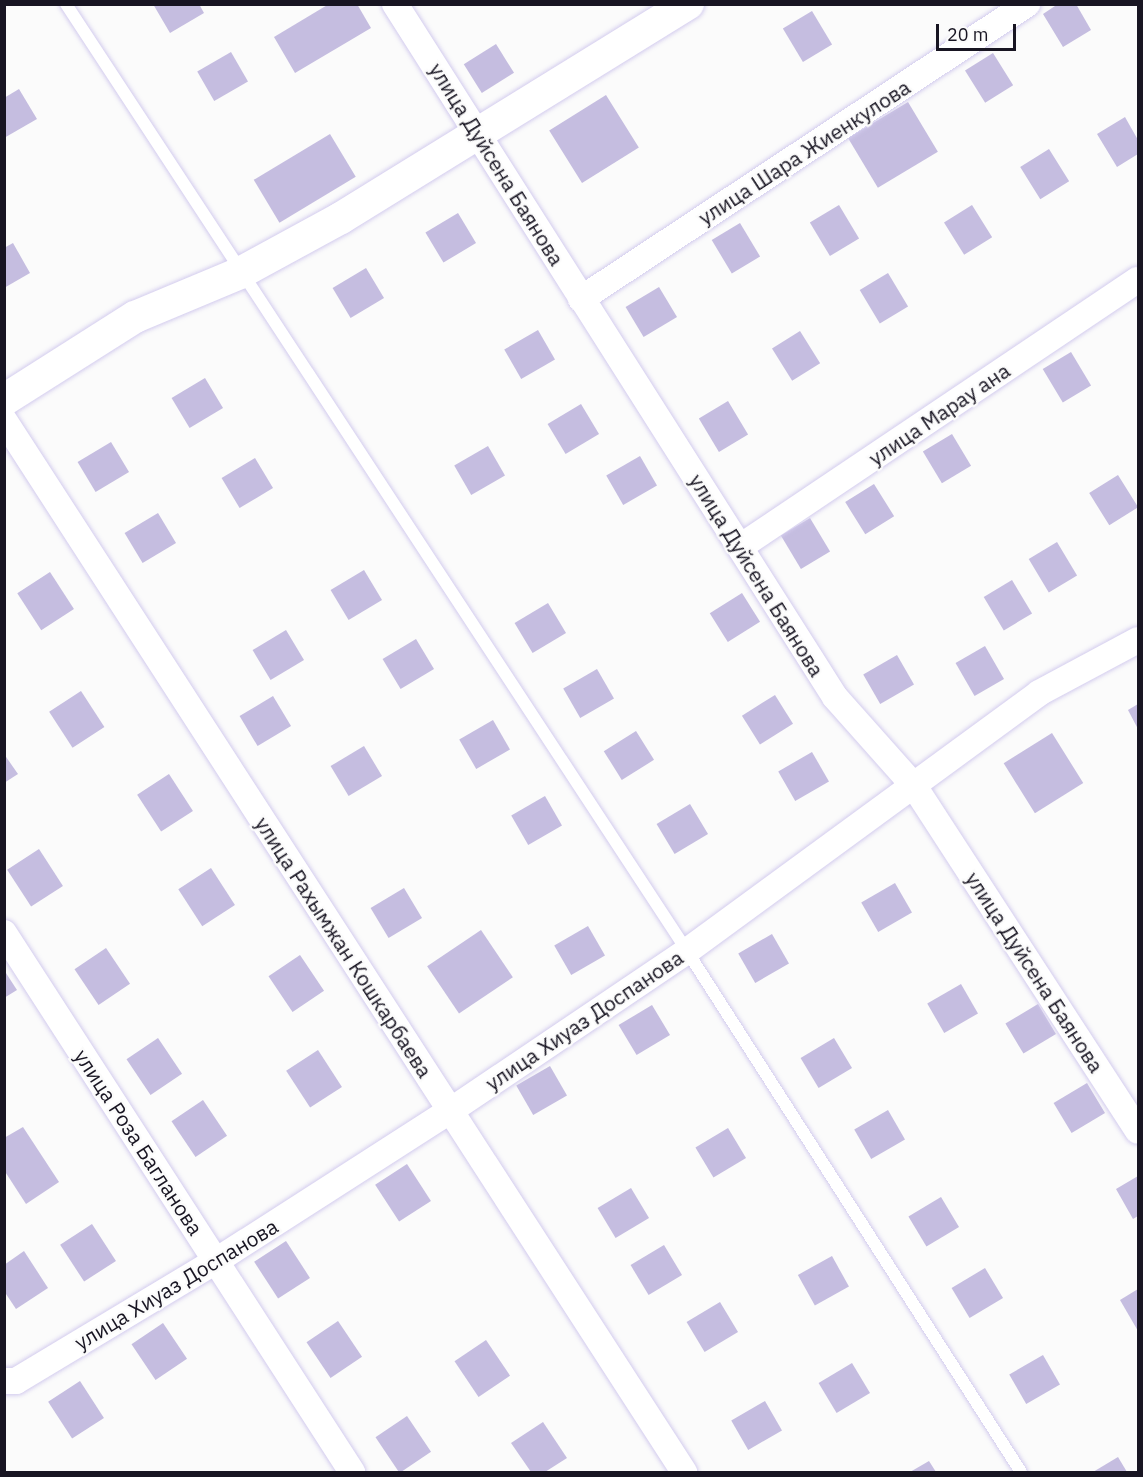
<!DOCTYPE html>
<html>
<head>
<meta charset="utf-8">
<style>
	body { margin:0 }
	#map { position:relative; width:1143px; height:1477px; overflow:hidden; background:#fbfbfb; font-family:"IBM Plex Sans",sans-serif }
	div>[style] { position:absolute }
	.building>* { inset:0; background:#c5bde0; transform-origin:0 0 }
	.roads { filter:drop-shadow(0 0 2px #d3ccee) drop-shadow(0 0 2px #d3ccee) }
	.service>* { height:12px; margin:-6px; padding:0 6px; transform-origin:6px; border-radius:6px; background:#fff }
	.minor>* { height:26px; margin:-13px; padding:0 13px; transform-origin:13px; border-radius:13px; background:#fff }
	.tertiary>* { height:32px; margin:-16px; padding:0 16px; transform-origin:16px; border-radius:16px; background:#fff }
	span { translate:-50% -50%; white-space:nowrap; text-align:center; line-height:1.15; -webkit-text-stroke:4.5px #fbfbfb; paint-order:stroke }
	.street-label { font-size:21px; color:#181522 }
	.frame { position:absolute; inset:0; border:6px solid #181522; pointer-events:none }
	.scale { position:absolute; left:936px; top:24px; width:80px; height:27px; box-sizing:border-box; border:3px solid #181522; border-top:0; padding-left:8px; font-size:18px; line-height:21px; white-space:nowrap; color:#181522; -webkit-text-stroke:4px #fbfbfb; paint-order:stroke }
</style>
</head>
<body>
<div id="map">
	<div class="building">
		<i style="clip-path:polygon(153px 4px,199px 4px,204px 13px,170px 33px)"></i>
		<i style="clip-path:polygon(329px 4px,357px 4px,371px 28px,295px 73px,274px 37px)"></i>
		<i style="clip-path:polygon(1058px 4px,1076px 4px,1091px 30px,1063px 47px,1043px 14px)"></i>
		<i style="left:812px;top:11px;width:39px;height:34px;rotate:59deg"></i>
		<i style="left:496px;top:44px;width:34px;height:38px;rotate:58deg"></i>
		<i style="left:231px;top:52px;width:34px;height:39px;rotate:60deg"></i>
		<i style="left:993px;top:53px;width:38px;height:33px;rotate:58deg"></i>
		<i style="clip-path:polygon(19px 89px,37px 119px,4px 138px,4px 98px)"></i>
		<i style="left:606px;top:95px;width:62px;height:67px;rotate:58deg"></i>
		<i style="left:908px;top:102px;width:58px;height:70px;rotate:59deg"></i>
		<i style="clip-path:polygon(1125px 117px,1138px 140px,1138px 154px,1117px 167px,1097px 134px)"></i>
		<i style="left:330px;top:134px;width:50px;height:89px;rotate:59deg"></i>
		<i style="left:1049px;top:149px;width:38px;height:34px;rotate:58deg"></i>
		<i style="left:839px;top:205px;width:39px;height:34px;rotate:59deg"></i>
		<i style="left:972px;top:205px;width:38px;height:33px;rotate:58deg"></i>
		<i style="left:458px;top:213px;width:35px;height:38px;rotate:59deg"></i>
		<i style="left:740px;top:223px;width:39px;height:33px;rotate:59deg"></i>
		<i style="clip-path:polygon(13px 243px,30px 273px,4px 288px,4px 248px)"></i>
		<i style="left:366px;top:268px;width:35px;height:39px;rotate:59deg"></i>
		<i style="left:888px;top:273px;width:39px;height:33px;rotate:59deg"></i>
		<i style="left:659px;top:287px;width:35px;height:39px;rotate:59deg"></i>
		<i style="left:538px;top:330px;width:34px;height:39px;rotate:60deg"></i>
		<i style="left:800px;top:331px;width:38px;height:33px;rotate:58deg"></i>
		<i style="left:1071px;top:352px;width:39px;height:33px;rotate:59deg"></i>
		<i style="left:205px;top:378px;width:35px;height:39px;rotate:59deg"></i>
		<i style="left:728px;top:401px;width:39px;height:34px;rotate:59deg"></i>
		<i style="left:581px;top:404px;width:35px;height:39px;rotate:59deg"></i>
		<i style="left:952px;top:434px;width:37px;height:34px;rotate:59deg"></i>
		<i style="left:111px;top:442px;width:35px;height:39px;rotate:59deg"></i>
		<i style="left:488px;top:446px;width:34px;height:39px;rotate:60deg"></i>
		<i style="left:640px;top:456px;width:34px;height:39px;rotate:60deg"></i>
		<i style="left:255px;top:458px;width:35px;height:39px;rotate:59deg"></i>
		<i style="left:1118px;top:475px;width:38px;height:34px;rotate:58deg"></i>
		<i style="left:874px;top:484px;width:38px;height:34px;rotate:58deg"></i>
		<i style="left:158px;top:513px;width:35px;height:39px;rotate:59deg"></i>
		<i style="left:810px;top:518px;width:39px;height:34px;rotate:59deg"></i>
		<i style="left:1057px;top:542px;width:39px;height:33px;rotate:59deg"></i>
		<i style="left:364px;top:570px;width:35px;height:39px;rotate:59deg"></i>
		<i style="left:50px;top:572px;width:44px;height:39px;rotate:57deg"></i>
		<i style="left:1012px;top:580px;width:39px;height:33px;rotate:59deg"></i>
		<i style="left:742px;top:593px;width:34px;height:38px;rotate:58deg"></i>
		<i style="left:548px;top:603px;width:35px;height:39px;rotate:59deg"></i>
		<i style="left:286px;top:630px;width:35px;height:39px;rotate:59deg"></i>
		<i style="left:416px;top:639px;width:35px;height:39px;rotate:59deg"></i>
		<i style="left:985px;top:646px;width:38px;height:34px;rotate:60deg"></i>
		<i style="left:897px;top:655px;width:34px;height:39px;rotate:60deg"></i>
		<i style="left:597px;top:669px;width:34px;height:39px;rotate:60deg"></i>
		<i style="left:81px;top:691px;width:43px;height:38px;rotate:57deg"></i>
		<i style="left:775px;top:695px;width:34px;height:39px;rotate:58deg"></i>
		<i style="left:273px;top:696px;width:35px;height:39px;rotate:59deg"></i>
		<i style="clip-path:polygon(1138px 704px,1138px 729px,1128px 710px)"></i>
		<i style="left:493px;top:720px;width:34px;height:39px;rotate:60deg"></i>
		<i style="left:636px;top:731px;width:34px;height:38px;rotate:58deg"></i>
		<i style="left:1052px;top:733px;width:59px;height:57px;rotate:58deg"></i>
		<i style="left:364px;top:746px;width:35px;height:39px;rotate:59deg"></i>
		<i style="left:812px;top:752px;width:34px;height:39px;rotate:60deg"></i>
		<i style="clip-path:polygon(4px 754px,18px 774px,4px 783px)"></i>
		<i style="left:169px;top:774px;width:44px;height:38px;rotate:57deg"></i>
		<i style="left:545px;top:796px;width:34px;height:39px;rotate:60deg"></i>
		<i style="left:690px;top:804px;width:35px;height:39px;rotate:59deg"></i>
		<i style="left:39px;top:849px;width:44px;height:38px;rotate:57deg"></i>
		<i style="left:211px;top:868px;width:44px;height:39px;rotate:57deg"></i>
		<i style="left:895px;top:883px;width:34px;height:39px;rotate:60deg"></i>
		<i style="left:404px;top:888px;width:35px;height:39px;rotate:59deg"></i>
		<i style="left:588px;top:926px;width:34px;height:39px;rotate:60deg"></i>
		<i style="left:481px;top:930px;width:57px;height:65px;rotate:56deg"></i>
		<i style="left:772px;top:934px;width:34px;height:39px;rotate:60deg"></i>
		<i style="left:106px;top:948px;width:43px;height:38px;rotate:56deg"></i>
		<i style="left:300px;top:955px;width:43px;height:38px;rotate:56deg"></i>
		<i style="clip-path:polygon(4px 970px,17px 990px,4px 998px)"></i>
		<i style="left:961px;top:984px;width:34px;height:39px;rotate:60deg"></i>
		<i style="left:1038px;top:1004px;width:35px;height:38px;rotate:59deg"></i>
		<i style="left:652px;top:1005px;width:35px;height:39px;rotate:59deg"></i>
		<i style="left:158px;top:1038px;width:43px;height:38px;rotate:56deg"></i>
		<i style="left:834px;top:1038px;width:35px;height:39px;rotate:59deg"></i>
		<i style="left:318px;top:1050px;width:44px;height:38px;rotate:57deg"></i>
		<i style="left:550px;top:1066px;width:34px;height:39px;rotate:60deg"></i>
		<i style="left:1087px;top:1083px;width:35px;height:39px;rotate:59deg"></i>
		<i style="left:203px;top:1100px;width:43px;height:38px;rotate:56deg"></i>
		<i style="left:888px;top:1110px;width:34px;height:39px;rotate:60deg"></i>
		<i style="clip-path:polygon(23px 1127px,59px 1182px,26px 1204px,4px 1170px,4px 1138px)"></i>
		<i style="left:728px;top:1128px;width:35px;height:38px;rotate:59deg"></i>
		<i style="left:407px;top:1164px;width:44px;height:38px;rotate:57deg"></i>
		<i style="clip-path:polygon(1138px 1176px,1138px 1216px,1133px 1219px,1116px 1189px)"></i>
		<i style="left:631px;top:1188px;width:35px;height:39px;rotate:59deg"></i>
		<i style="left:941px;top:1197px;width:35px;height:38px;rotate:59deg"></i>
		<i style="left:92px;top:1224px;width:44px;height:38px;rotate:57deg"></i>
		<i style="left:286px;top:1241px;width:44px;height:38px;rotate:57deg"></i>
		<i style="left:664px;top:1245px;width:35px;height:39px;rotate:59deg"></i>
		<i style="clip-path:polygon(24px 1251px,48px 1288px,16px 1309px,4px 1291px,4px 1265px)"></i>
		<i style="left:832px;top:1256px;width:35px;height:39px;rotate:61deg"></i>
		<i style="left:985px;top:1268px;width:35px;height:39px;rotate:59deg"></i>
		<i style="clip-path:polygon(1138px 1289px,1138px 1331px,1120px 1300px)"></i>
		<i style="left:720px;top:1302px;width:35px;height:39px;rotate:59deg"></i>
		<i style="left:338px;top:1321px;width:43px;height:38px;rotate:56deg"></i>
		<i style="left:163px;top:1323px;width:43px;height:38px;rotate:56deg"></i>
		<i style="left:486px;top:1340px;width:43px;height:38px;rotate:56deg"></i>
		<i style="left:1043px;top:1355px;width:34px;height:39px;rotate:60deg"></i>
		<i style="left:852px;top:1363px;width:35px;height:39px;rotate:59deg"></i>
		<i style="left:80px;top:1381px;width:44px;height:38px;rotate:57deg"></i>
		<i style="left:765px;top:1401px;width:34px;height:39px;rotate:60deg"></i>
		<i style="left:407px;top:1416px;width:43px;height:38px;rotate:56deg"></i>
		<i style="clip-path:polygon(543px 1422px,567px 1458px,545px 1472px,531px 1472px,511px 1443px)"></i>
		<i style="clip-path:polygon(1118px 1457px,1127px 1472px,1093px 1472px)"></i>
		<i style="clip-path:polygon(929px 1461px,936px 1472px,910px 1472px)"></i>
	</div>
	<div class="roads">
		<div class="service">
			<i style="left:66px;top:4px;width:1132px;rotate:56.74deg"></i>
			<i style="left:687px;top:951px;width:619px;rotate:57.34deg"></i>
		</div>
		<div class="minor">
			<i style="left:395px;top:4px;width:821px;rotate:57.59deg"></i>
			<i style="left:835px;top:697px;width:119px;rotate:48.4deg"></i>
			<i style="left:914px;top:786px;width:411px;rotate:57deg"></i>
			<i style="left:581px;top:299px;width:535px;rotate:-33.48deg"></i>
			<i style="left:4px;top:420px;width:1253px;rotate:57.12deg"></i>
			<i style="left:740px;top:547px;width:479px;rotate:-33.9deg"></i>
			<i style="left:4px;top:933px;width:642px;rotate:57.15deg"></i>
			<i style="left:4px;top:1381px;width:12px"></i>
			<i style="left:16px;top:1381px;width:233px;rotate:-31deg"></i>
			<i style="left:216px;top:1261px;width:278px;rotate:-32.7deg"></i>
			<i style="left:450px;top:1111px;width:286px;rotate:-34deg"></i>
			<i style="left:687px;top:951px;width:436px;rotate:-36.2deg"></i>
			<i style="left:1039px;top:693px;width:112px;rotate:-28.2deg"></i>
		</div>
		<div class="tertiary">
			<i style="left:4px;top:400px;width:155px;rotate:-32.4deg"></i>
			<i style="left:135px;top:317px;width:114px;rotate:-22.7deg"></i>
			<i style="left:240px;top:273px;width:115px;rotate:-28.6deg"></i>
			<i style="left:341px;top:218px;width:408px;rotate:-31.7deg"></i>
		</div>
	</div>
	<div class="street-label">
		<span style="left:804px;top:152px;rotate:-33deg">улица Шара Жиенкулова</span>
		<span style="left:497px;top:164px;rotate:58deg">улица Дуйсена Баянова</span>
		<span style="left:939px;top:414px;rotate:-34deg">улица Марау ана</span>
		<span style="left:757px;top:575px;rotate:58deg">улица Дуйсена Баянова</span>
		<span style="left:344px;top:947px;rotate:57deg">улица Рахымжан Кошкарбаева</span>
		<span style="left:1035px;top:972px;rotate:57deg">улица Дуйсена Баянова</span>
		<span style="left:584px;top:1020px;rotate:-34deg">улица Хиуаз Доспанова</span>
		<span style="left:139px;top:1142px;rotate:57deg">улица Роза Багланова</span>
		<span style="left:176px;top:1284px;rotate:-31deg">улица Хиуаз Доспанова</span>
	</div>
	<div class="frame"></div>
	<div class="scale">20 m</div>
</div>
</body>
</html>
